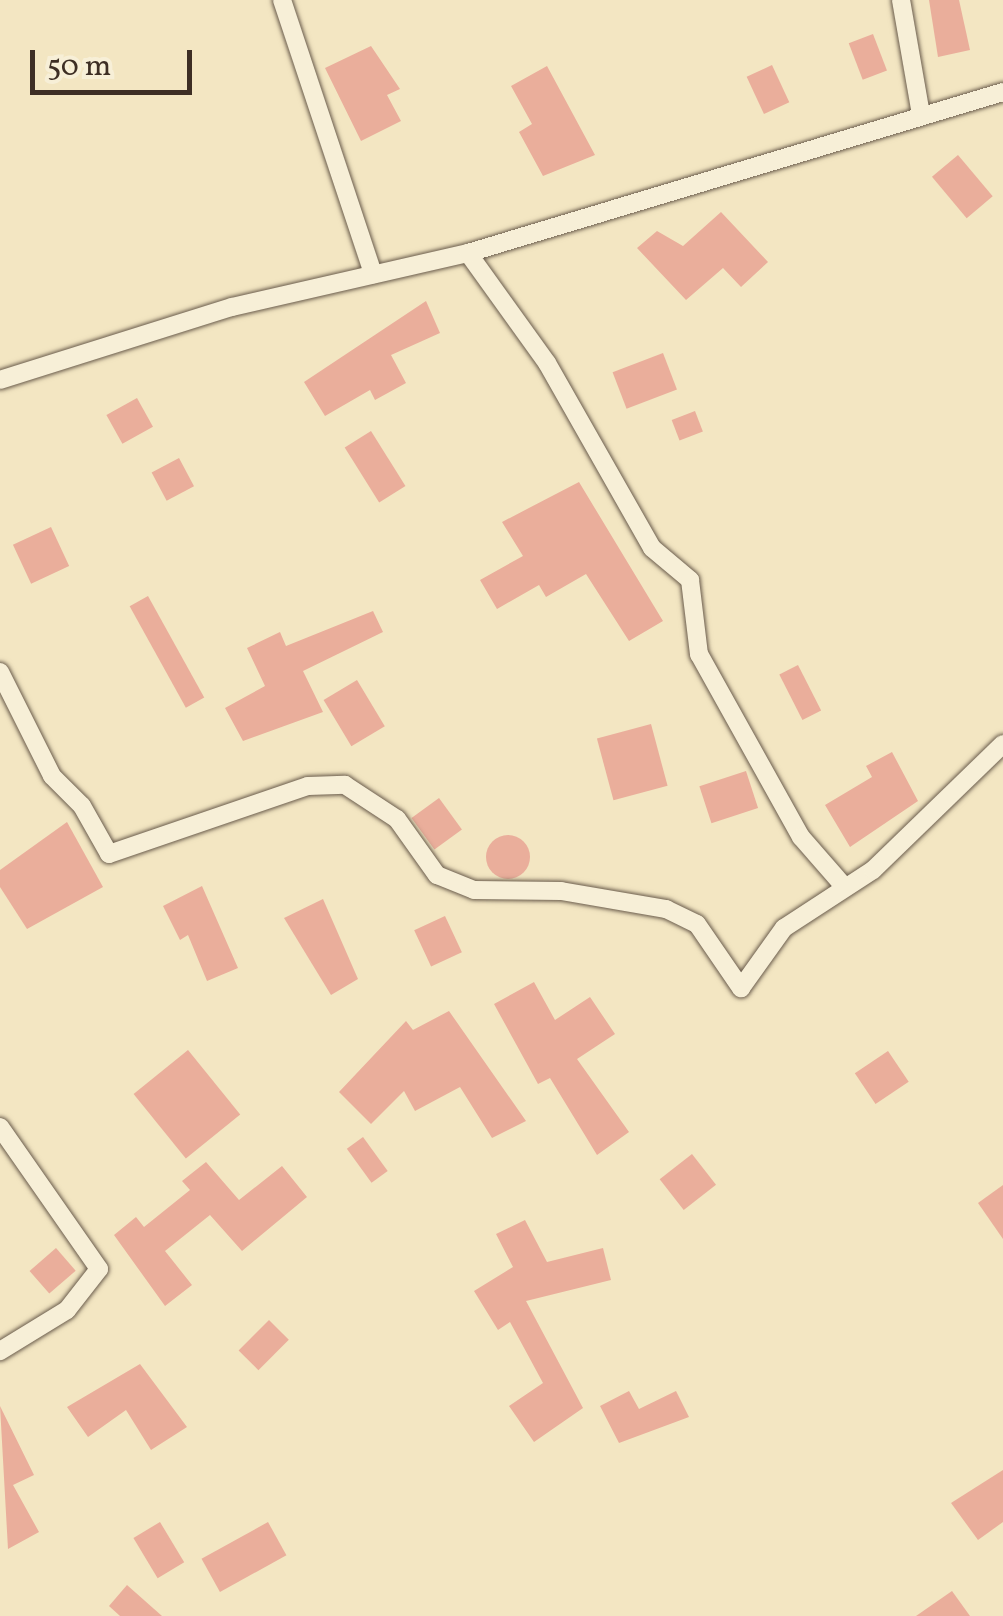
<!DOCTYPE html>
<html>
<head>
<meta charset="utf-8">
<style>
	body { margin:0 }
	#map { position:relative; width:1003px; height:1616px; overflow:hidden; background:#f3e6c2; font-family:Vollkorn,serif }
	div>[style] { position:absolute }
	.building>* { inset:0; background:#eaae9b; transform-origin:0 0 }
	.round { border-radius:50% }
	.roads { filter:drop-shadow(0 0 2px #6a5c4c) drop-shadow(0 0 2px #6a5c4c) }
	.minor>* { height:18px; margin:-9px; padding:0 9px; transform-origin:9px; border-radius:9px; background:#f7efd7 }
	span { translate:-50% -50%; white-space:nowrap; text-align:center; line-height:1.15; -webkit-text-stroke:8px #f7efd7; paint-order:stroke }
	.scale { position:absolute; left:30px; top:50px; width:162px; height:45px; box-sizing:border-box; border:5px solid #3d2e24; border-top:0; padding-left:12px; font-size:30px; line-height:35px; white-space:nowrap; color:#3d2e24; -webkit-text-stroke:8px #f7efd7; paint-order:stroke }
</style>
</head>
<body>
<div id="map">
	<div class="building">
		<i style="clip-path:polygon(929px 0,959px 0,970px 50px,938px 57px)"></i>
		<i style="left:873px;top:34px;width:39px;height:26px;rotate:69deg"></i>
		<i style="clip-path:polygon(371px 46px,400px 89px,387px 95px,401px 121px,361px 141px,325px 68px)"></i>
		<i style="left:772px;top:65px;width:41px;height:28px;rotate:65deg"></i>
		<i style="clip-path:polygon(547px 66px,595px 155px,543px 176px,519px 132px,532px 124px,511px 86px)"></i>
		<i style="left:958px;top:155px;width:54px;height:34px;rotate:50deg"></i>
		<i style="clip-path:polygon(721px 212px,768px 262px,741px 287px,723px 268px,686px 300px,637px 248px,657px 231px,683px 246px)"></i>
		<i style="clip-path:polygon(426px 301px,440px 333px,391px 355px,406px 383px,375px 400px,370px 390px,325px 416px,304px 382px)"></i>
		<i style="left:663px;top:353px;width:39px;height:54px;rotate:69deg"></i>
		<i style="left:137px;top:398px;width:33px;height:35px;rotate:61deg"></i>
		<i style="left:695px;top:411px;width:22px;height:25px;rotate:69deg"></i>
		<i style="left:371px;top:431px;width:65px;height:31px;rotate:58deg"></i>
		<i style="left:179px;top:458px;width:32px;height:31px;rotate:62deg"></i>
		<i style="clip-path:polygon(579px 482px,663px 621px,629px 641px,586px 574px,546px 597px,539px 585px,497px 609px,480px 580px,523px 556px,502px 522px)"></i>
		<i style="left:51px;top:527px;width:43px;height:42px;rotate:65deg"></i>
		<i style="left:148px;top:596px;width:116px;height:21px;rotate:61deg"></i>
		<i style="clip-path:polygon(373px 611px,383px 632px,303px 671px,323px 712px,243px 741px,225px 708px,265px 686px,247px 648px,280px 632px,286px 646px)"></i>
		<i style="left:798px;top:665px;width:51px;height:21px;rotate:63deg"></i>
		<i style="left:357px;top:680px;width:54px;height:39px;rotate:59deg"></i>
		<i style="left:651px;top:724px;width:64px;height:56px;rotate:75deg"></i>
		<i style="clip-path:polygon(892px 752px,918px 801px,850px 847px,825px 805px,872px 777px,866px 766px)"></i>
		<i style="left:746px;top:771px;width:39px;height:49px;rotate:72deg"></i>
		<i style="left:439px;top:798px;width:39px;height:34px;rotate:54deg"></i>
		<i style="clip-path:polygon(67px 822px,103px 887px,27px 929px,0 887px,0 870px)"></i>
		<i class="round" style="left:486px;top:835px;width:44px;height:44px"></i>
		<i style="clip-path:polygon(202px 886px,238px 968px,207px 981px,188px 935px,180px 940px,163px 906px)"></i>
		<i style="clip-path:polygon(323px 899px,358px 979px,331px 995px,284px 918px)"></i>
		<i style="left:445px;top:916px;width:40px;height:34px;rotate:65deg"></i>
		<i style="clip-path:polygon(534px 982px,555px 1020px,590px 997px,615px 1034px,577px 1059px,629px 1132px,597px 1155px,550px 1078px,538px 1084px,494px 1004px)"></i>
		<i style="clip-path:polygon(449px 1011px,526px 1121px,492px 1138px,460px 1087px,415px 1111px,404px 1091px,371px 1124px,339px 1092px,406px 1021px,413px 1030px)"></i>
		<i style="left:188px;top:1050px;width:83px;height:70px;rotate:51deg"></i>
		<i style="left:888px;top:1051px;width:37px;height:40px;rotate:56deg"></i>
		<i style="left:363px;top:1137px;width:42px;height:20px;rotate:54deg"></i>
		<i style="left:692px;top:1154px;width:39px;height:41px;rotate:52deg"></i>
		<i style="clip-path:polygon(206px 1162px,239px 1200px,282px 1166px,307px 1197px,242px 1251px,210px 1215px,165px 1251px,192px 1285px,165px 1306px,114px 1235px,136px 1217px,144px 1227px,190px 1190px,182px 1181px)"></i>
		<i style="clip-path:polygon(1003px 1185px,1003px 1239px,978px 1203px)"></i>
		<i style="clip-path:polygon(525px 1220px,547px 1262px,603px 1248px,611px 1280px,526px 1301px,583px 1408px,534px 1442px,509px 1406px,543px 1383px,510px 1322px,498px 1330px,474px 1291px,513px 1267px,496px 1234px)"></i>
		<i style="left:56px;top:1248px;width:30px;height:35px;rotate:49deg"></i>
		<i style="left:269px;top:1320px;width:28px;height:43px;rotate:45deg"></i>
		<i style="clip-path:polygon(140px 1364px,187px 1427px,151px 1450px,126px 1410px,88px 1437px,67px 1407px)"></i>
		<i style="clip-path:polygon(629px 1391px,639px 1409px,676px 1391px,689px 1417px,619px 1443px,600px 1406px)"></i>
		<i style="clip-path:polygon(0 1406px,34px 1475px,13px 1485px,39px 1532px,8px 1549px)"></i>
		<i style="clip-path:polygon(1003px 1470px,1003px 1522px,978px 1540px,951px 1503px)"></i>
		<i style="left:160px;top:1522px;width:47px;height:31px;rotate:59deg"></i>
		<i style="left:268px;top:1522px;width:38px;height:76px;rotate:61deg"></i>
		<i style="clip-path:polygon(127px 1585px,162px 1616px,120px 1616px,109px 1606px)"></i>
		<i style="clip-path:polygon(952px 1591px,970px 1616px,916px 1616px)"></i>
	</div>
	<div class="roads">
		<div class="minor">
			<i style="left:282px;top:0;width:289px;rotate:71.6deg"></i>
			<i style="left:901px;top:0;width:117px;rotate:80.1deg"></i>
			<i style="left:468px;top:253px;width:135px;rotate:54.3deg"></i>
			<i style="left:547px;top:363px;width:213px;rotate:60.4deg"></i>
			<i style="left:652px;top:548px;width:50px;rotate:40.1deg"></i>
			<i style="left:690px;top:580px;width:75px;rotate:83.1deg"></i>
			<i style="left:699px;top:654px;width:210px;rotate:60.9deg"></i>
			<i style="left:801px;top:837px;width:62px;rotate:48.9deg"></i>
			<i style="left:0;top:380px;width:243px;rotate:-17.5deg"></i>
			<i style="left:232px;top:307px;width:242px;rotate:-12.9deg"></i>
			<i style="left:468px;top:253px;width:559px;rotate:-16.75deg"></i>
			<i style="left:0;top:672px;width:116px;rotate:63.4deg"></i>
			<i style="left:52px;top:776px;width:42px;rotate:45deg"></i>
			<i style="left:82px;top:806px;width:55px;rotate:60.6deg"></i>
			<i style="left:109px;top:854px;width:210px;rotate:-18.9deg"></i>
			<i style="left:308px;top:786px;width:37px;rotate:-2deg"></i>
			<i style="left:345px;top:785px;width:62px;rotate:33.2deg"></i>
			<i style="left:397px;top:819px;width:69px;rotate:54.5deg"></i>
			<i style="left:437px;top:875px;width:40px;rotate:22deg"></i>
			<i style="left:474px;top:890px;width:87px;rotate:0.7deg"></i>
			<i style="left:561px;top:891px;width:107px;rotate:9.7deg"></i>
			<i style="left:666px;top:909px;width:34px;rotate:26deg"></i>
			<i style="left:697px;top:924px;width:78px;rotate:55.5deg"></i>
			<i style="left:741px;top:988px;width:74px;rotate:-54.4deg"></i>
			<i style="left:784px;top:928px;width:106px;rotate:-33.1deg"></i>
			<i style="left:873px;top:870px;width:181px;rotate:-44.1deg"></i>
			<i style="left:0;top:1127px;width:173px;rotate:55.1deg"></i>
			<i style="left:99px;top:1269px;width:52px;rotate:128deg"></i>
			<i style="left:67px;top:1310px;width:79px;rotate:148.5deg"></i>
		</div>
	</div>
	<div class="scale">50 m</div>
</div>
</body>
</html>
